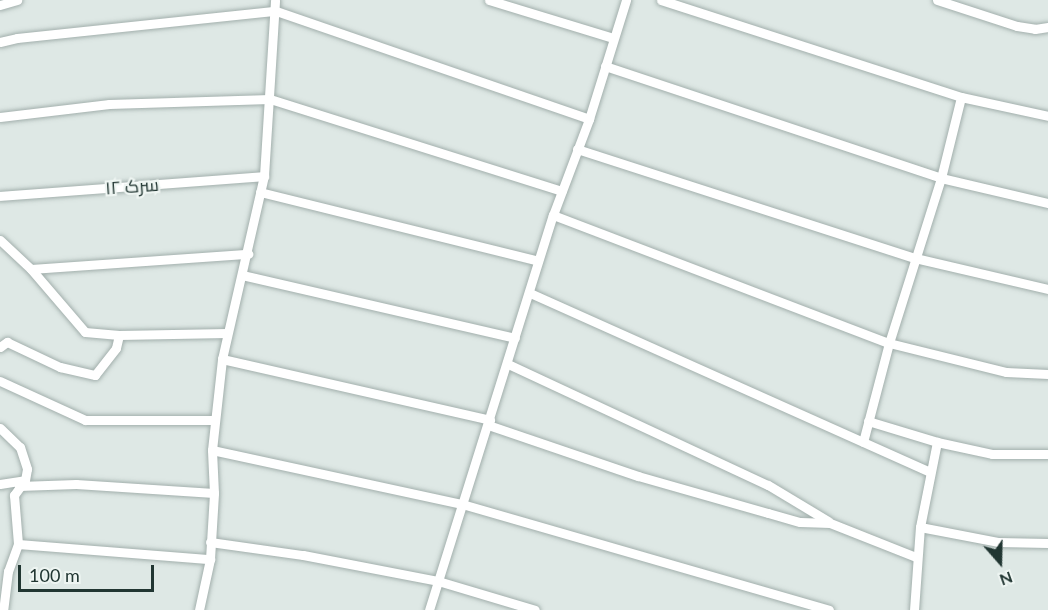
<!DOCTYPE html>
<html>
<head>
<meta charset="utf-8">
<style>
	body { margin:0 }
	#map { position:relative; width:1048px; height:610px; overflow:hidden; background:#dee8e5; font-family:Lato,Cairo,sans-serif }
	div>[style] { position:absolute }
	.roads { filter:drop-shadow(0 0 2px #a2afac) drop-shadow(0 0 2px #a2afac) }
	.street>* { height:9px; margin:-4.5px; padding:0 4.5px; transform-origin:4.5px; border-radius:4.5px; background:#fff }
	span { translate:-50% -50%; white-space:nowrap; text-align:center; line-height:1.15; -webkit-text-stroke:4.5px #eef5f2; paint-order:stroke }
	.street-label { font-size:18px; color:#213632 }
	.north { position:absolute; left:970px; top:532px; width:60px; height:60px; -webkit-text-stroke:4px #eef5f2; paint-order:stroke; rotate:160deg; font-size:16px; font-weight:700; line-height:24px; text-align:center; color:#213632 }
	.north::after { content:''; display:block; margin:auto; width:21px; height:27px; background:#213632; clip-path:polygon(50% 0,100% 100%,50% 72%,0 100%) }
	.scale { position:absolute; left:18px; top:565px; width:136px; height:27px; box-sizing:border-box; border:3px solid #213632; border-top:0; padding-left:8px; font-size:18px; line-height:21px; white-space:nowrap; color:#213632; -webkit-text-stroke:4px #eef5f2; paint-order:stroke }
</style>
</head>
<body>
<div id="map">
	<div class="roads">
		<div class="street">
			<i style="left:489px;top:0;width:130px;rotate:17deg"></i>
			<i style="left:661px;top:0;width:315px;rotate:17.9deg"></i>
			<i style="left:961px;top:97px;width:89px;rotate:12.3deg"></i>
			<i style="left:937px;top:0;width:84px;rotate:18deg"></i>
			<i style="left:1017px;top:26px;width:18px;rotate:9deg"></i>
			<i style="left:1035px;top:29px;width:13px;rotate:-9deg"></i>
			<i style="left:0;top:5px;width:18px;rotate:-16deg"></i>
			<i style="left:0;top:42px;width:17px;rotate:-13deg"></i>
			<i style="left:17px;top:38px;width:260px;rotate:-6deg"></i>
			<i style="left:276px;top:11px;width:331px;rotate:19deg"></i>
			<i style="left:605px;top:66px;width:354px;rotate:18.4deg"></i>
			<i style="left:941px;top:178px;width:110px;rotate:13.2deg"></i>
			<i style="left:0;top:117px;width:110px;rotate:-6.8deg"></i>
			<i style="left:109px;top:104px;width:161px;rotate:-1.8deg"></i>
			<i style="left:270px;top:99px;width:306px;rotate:17.5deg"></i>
			<i style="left:577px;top:149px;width:355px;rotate:17.9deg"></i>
			<i style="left:915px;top:258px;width:137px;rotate:13.1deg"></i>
			<i style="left:260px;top:192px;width:286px;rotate:13.9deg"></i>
			<i style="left:0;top:196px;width:265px;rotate:-4.3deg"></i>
			<i style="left:553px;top:215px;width:360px;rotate:20.9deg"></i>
			<i style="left:889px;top:343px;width:121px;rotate:13.9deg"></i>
			<i style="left:1006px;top:372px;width:42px;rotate:2.7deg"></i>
			<i style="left:0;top:240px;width:42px;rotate:43.1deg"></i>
			<i style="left:31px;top:269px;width:83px;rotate:49.4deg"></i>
			<i style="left:85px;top:332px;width:34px;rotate:5deg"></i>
			<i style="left:119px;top:335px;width:108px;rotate:-1.1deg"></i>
			<i style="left:31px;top:269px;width:218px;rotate:-4deg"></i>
			<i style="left:242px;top:275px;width:280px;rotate:13deg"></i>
			<i style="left:530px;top:293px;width:438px;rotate:24.1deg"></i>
			<i style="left:0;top:347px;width:9px;rotate:-36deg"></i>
			<i style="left:7px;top:342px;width:59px;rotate:25.3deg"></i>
			<i style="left:60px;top:367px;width:36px;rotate:13deg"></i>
			<i style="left:95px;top:375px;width:34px;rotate:-52deg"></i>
			<i style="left:116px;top:348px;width:13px;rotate:-77deg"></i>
			<i style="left:222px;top:359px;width:275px;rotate:12.8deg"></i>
			<i style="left:508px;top:364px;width:287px;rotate:25deg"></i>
			<i style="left:768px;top:485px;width:70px;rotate:31deg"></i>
			<i style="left:0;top:381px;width:94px;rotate:24.6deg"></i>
			<i style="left:85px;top:420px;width:129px"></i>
			<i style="left:868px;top:421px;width:72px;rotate:16.9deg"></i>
			<i style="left:488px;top:425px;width:158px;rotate:18.8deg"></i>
			<i style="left:638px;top:476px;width:135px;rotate:15.9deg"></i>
			<i style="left:768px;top:513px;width:33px;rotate:16deg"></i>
			<i style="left:800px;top:522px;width:30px;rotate:2deg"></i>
			<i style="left:830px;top:523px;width:92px;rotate:21.6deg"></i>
			<i style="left:0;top:428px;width:28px;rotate:44deg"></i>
			<i style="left:20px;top:447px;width:23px;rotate:72deg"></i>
			<i style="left:27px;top:469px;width:11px;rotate:100deg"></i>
			<i style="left:25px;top:480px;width:19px;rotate:126deg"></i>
			<i style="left:14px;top:495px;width:49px;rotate:85.3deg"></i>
			<i style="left:18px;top:544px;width:29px;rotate:110deg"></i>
			<i style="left:8px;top:571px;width:39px;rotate:97deg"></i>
			<i style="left:863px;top:442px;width:102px;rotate:-75.3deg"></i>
			<i style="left:889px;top:343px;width:173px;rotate:-72.5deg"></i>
			<i style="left:941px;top:178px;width:83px;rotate:-76.1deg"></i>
			<i style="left:212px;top:450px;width:256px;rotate:12.2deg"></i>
			<i style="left:462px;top:504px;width:382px;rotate:16.1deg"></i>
			<i style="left:0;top:484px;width:25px;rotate:-9deg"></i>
			<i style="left:19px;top:486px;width:57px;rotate:-2deg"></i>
			<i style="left:76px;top:484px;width:138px;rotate:3.7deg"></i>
			<i style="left:920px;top:527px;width:79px;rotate:10.9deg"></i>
			<i style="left:998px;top:542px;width:50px;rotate:1.1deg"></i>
			<i style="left:210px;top:542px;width:94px;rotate:8deg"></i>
			<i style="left:303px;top:555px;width:137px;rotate:10.9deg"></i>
			<i style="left:438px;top:581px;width:101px;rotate:16.6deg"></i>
			<i style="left:18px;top:544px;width:193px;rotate:4.5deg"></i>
			<i style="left:199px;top:610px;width:52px;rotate:-77.8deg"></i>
			<i style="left:210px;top:559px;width:66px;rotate:-86.5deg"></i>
			<i style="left:214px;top:493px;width:43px;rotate:-92.7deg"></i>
			<i style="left:212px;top:450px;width:92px;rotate:-83.7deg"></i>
			<i style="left:222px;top:359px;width:188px;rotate:-77.1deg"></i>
			<i style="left:264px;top:176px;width:176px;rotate:-86.4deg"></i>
			<i style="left:429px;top:610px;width:414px;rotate:-72.6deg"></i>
			<i style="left:553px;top:215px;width:103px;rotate:-69.4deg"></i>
			<i style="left:589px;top:119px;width:125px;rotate:-72.7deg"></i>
			<i style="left:914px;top:610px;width:83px;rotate:-85.9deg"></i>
			<i style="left:920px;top:527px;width:87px;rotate:-78.7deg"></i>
			<i style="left:937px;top:442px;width:56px;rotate:12.3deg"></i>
			<i style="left:992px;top:454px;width:56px"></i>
		</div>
	</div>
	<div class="street-label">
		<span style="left:132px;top:186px;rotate:-4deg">سرک ۱۲</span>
	</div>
	<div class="north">N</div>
	<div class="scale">100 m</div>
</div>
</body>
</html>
